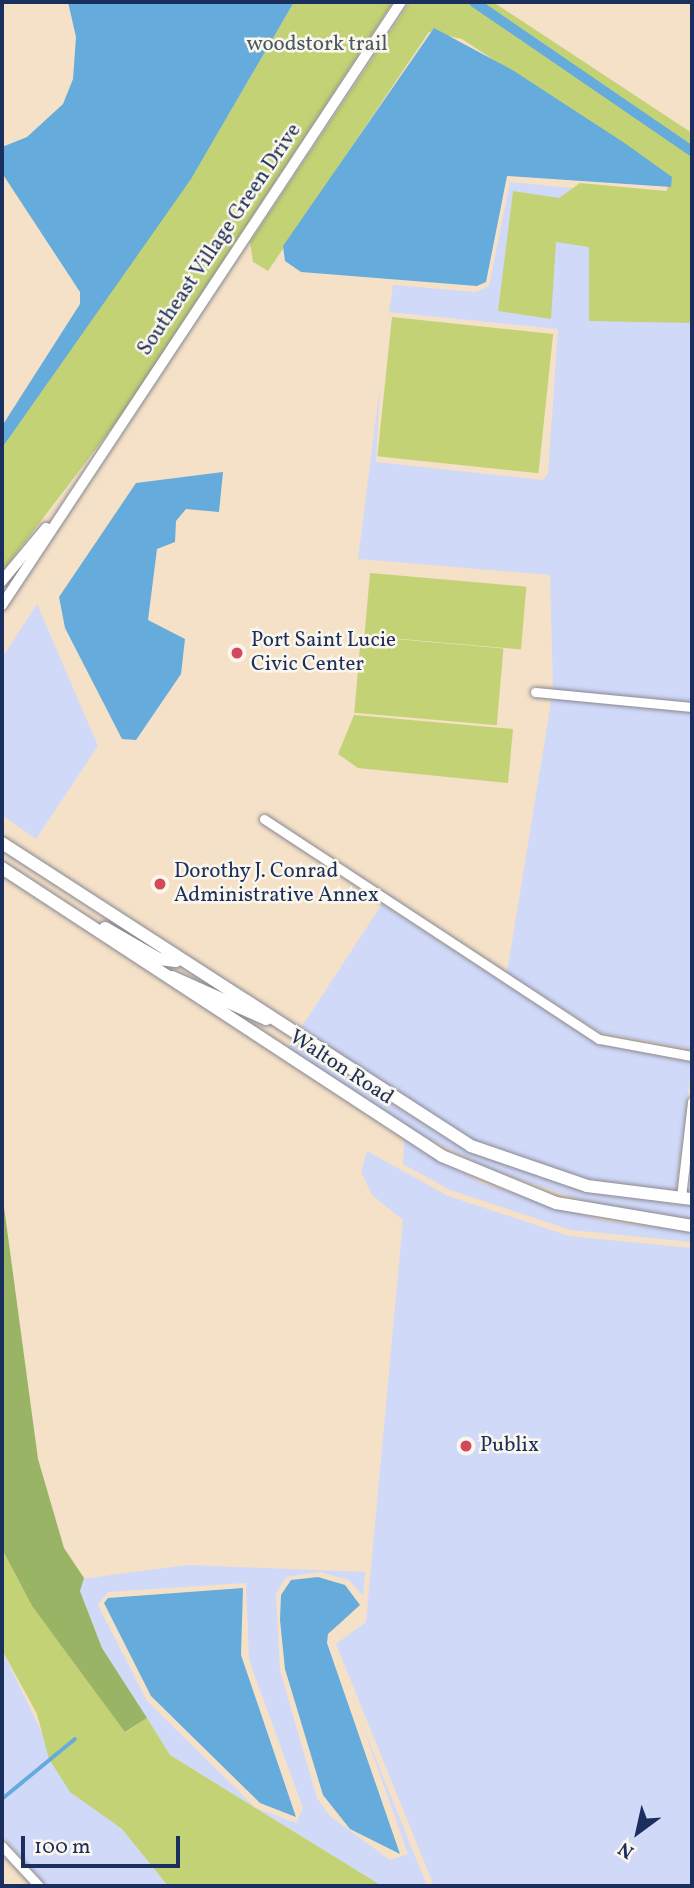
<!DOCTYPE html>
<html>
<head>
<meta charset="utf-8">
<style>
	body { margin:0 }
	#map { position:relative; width:694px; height:1888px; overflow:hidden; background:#f5e1c7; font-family:Vollkorn,serif }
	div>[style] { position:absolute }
	.built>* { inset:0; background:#d1d9f9 }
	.green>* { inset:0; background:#c3d274; transform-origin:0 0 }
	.forest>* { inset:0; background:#9ab466 }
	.water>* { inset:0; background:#65abdb }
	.stream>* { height:3.5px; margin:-1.75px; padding:0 1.75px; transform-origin:1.75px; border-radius:1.75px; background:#65abdb }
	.canal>* { height:10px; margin:-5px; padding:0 5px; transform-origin:5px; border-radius:5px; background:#65abdb }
	.roads { filter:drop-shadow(0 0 2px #888892) drop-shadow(0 0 2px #888892) }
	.minor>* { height:9px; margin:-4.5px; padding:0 4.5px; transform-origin:4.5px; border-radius:4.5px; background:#fff }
	.tertiary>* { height:10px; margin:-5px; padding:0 5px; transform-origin:5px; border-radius:5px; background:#fff }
	.secondary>* { height:12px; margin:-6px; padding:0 6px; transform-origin:6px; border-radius:6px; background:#fff }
	.dots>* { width:19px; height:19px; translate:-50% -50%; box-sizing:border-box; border:4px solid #fbf7ec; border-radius:50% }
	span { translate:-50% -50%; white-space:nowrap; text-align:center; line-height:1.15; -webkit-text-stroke:5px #fbf7ec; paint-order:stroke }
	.park-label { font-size:21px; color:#455864 }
	.street-label { font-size:21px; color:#1b2f5e }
	.poi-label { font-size:21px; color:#1b2f5e }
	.left { translate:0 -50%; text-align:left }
	.frame { position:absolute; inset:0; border:4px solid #1b2f5e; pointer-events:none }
	.north { position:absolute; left:603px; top:1797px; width:70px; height:70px; -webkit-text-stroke:5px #fbf7ec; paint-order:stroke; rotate:213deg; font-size:19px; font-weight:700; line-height:28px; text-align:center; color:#1b2f5e }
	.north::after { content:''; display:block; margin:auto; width:24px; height:32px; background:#1b2f5e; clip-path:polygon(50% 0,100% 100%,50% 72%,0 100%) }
	.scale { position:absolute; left:21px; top:1836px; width:159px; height:32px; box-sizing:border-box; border:4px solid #1b2f5e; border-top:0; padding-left:9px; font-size:21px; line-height:24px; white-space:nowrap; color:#1b2f5e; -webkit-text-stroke:5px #fbf7ec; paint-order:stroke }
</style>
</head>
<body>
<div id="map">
	<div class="built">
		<i style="clip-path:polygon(692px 177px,692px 1049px,601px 1033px,507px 973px,553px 690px,550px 575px,358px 559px,380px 386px,376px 462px,543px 480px,548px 474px,558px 329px,389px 312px,393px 285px,476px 292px,489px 286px,510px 182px,666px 197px)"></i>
		<i style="clip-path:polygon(37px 604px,98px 746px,36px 839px,2px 815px,2px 658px)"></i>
		<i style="clip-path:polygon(382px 904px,597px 1044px,692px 1062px,676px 1191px,589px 1180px,474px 1141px,299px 1031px)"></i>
		<i style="clip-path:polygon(292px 1042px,468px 1151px,586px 1192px,690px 1205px,692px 1220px,608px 1209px,495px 1171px,419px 1134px,287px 1049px)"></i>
		<i style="clip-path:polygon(404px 1139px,481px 1183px,600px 1220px,692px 1232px,692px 1242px,571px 1230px,450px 1190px,403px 1164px)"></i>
		<i style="clip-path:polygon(367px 1151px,448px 1196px,569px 1236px,692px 1248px,692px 1886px,434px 1886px,336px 1644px,366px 1622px,403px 1220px,372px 1195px,361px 1172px)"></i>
		<i style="clip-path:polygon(evenodd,188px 1565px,365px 1572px,363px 1596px,349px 1580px,320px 1572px,286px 1577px,276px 1594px,280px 1671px,317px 1798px,330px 1816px,390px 1860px,408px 1854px,362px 1724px,427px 1886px,382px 1886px,170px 1755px,102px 1648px,80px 1591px,81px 1579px,188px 1565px,246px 1583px,249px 1660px,303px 1808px,296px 1823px,256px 1808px,147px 1701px,98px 1605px,108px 1592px,246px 1583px)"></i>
		<i style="clip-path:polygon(2px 1650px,70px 1791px,122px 1829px,168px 1886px,47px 1886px,2px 1836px)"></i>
	</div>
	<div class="green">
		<i style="clip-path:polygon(294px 2px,393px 2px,124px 412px,2px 572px,2px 448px,196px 170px)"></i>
		<i style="clip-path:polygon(410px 2px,493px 2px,692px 133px,692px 323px,589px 321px,589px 247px,556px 242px,551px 319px,498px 311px,513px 191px,559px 198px,580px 183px,666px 191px,672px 178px,462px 39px,429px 32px,268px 271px,253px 262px,250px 242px)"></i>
		<i style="left:392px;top:317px;width:162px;height:140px;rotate:6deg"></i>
		<i style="left:370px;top:573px;width:157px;height:63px;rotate:5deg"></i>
		<i style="left:361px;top:636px;width:143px;height:77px;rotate:5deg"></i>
		<i style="clip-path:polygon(354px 715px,513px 729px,508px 783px,358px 768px,338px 754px)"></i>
		<i style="clip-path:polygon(2px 1549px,32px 1606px,126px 1732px,147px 1718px,170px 1755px,382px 1886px,168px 1886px,122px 1829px,70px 1792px,49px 1759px,37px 1714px,2px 1650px)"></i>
	</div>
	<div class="forest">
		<i style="clip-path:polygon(2px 1192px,38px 1459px,64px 1548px,84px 1578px,80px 1591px,102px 1648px,147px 1718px,125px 1732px,32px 1606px,2px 1549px)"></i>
	</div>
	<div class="water">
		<i style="clip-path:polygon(68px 2px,294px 2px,191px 179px,2px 448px,2px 426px,80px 304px,80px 292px,2px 173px,2px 147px,27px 137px,63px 104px,73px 79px,76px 37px)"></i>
		<i style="clip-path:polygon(434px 28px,514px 71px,626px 144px,672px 177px,671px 187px,507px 176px,486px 282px,477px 286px,301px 272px,285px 261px,283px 246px)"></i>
		<i style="clip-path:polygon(223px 472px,219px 512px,186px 509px,176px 521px,175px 542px,157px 549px,148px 620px,185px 639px,181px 674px,136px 740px,122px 739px,65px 628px,59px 597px,136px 483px)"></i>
		<i style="clip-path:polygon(318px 1577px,345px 1585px,360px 1605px,328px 1634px,327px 1643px,400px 1854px,350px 1829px,323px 1795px,285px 1669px,280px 1620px,281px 1595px,291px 1580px)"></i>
		<i style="clip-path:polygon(243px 1588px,241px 1655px,296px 1817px,260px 1803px,151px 1696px,104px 1603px,108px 1598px)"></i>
	</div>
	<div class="stream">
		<i style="left:2px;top:1799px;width:94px;rotate:-39.4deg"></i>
	</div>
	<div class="canal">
		<i style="left:474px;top:2px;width:264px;rotate:34.4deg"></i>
	</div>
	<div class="roads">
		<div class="minor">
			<i style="left:535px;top:692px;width:158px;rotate:5.5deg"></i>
			<i style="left:264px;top:819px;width:401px;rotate:33.3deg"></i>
			<i style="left:599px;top:1039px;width:95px;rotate:10.4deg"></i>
			<i style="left:681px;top:1197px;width:96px;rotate:-83.4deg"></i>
			<i style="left:2px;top:1846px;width:54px;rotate:47.2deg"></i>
		</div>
		<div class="tertiary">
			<i style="left:2px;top:581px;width:69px;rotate:-50.3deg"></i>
			<i style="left:2px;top:605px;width:723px;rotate:-56.51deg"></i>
		</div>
		<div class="secondary">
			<i style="left:2px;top:843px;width:558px;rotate:32.86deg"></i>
			<i style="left:471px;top:1146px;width:123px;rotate:19deg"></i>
			<i style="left:587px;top:1186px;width:106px;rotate:7.1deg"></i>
			<i style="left:2px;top:868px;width:526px;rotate:33.21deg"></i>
			<i style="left:442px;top:1156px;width:123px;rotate:22.4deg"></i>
			<i style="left:556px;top:1203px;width:138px;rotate:9.6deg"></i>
			<i style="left:105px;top:928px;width:62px;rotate:29.9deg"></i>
			<i style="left:159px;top:959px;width:17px;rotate:7deg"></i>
			<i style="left:172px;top:977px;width:103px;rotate:24.1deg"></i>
		</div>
	</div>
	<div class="dots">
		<i style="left:237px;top:653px;background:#d1495b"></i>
		<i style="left:160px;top:884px;background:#d1495b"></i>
		<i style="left:466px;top:1446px;background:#d1495b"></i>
	</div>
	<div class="park-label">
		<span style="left:317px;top:45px">woodstork trail</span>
	</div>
	<div class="street-label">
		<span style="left:220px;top:240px;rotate:-56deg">Southeast Village Green Drive</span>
		<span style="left:341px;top:1068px;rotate:33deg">Walton Road</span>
	</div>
	<div class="poi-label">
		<span class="left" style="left:251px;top:653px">Port Saint Lucie<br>Civic Center</span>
		<span class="left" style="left:174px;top:884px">Dorothy J. Conrad<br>Administrative Annex</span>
		<span class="left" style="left:480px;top:1446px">Publix</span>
	</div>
	<div class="frame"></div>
	<div class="north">N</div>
	<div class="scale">100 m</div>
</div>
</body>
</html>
